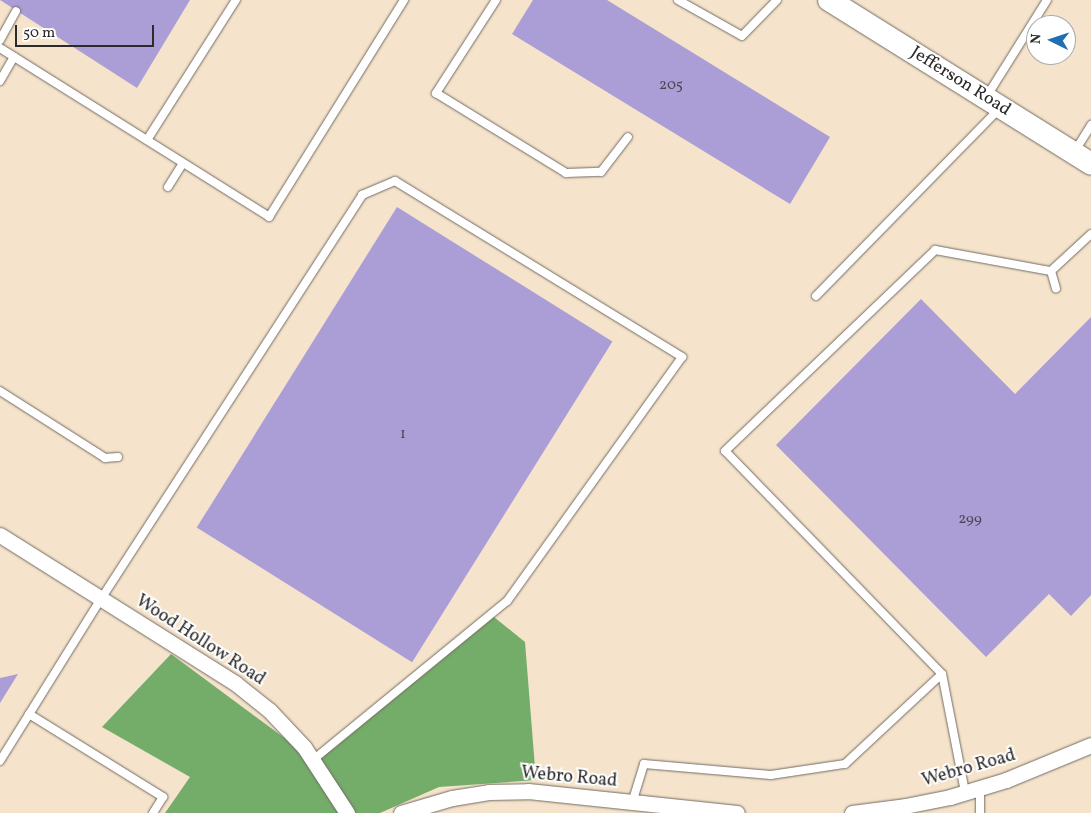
<!DOCTYPE html>
<html>
<head>
<meta charset="utf-8">
<style>
	body { margin:0 }
	#map { position:relative; width:1091px; height:813px; overflow:hidden; background:#f5e3cb; font-family:Vollkorn,serif }
	div>[style] { position:absolute }
	.forest>* { inset:0; background:#74ac6a }
	.building>* { inset:0; background:#ab9dd6; transform-origin:0 0 }
	.roads { filter:drop-shadow(0 0 1px #726b63) drop-shadow(0 0 1px #726b63) }
	.lane>* { height:8px; margin:-4px; padding:0 4px; transform-origin:4px; border-radius:4px; background:#fff }
	.street>* { height:15px; margin:-7.5px; padding:0 7.5px; transform-origin:7.5px; border-radius:7.5px; background:#fff }
	.secondary>* { height:22px; margin:-11px; padding:0 11px; transform-origin:11px; border-radius:11px; background:#fff }
	span { translate:-50% -50%; white-space:nowrap; text-align:center; line-height:1.15; -webkit-text-stroke:4px #fff; paint-order:stroke }
	.number-label { font-size:15px; color:#4b4856 }
	.number-label span { -webkit-text-stroke-width:0 }
	.street-label { font-size:18px; color:#2b2b2b }
	.north { position:absolute; left:1026px; top:15px; width:50px; height:50px; box-sizing:border-box; background:#fff; border:1px solid #aaa; border-radius:50%; rotate:274deg; font-size:14px; font-weight:700; line-height:20px; text-align:center; color:#2b2b2b }
	.north::after { content:''; display:block; margin:auto; width:18px; height:22px; background:#1f6fb2; clip-path:polygon(50% 0,100% 100%,50% 72%,0 100%) }
	.scale { position:absolute; left:15px; top:25px; width:139px; height:22px; box-sizing:border-box; border:2px solid #2b2b2b; border-top:0; padding-left:6px; font-size:15px; line-height:18px; white-space:nowrap; color:#2b2b2b; -webkit-text-stroke:4px #fff; paint-order:stroke }
</style>
</head>
<body>
<div id="map">
	<div class="forest">
		<i style="clip-path:polygon(494px 617px,525px 642px,536px 780px,439px 787px,380px 813px,165px 813px,190px 777px,102px 727px,171px 654px,317px 762px)"></i>
	</div>
	<div class="building">
		<i style="clip-path:polygon(0 0,190px 0,137px 88px)"></i>
		<i style="clip-path:polygon(533px 0,607px 0,830px 137px,790px 204px,512px 34px)"></i>
		<i style="left:397px;top:207px;width:254px;height:378px;rotate:32deg"></i>
		<i style="clip-path:polygon(921px 299px,1015px 394px,1091px 317px,1091px 595px,1071px 616px,1049px 594px,986px 657px,776px 445px)"></i>
		<i style="clip-path:polygon(18px 674px,0 703px,0 678px)"></i>
	</div>
	<div class="roads">
		<div class="lane">
			<i style="left:496px;top:0;width:111px;rotate:122.8deg"></i>
			<i style="left:436px;top:93px;width:153px;rotate:31.6deg"></i>
			<i style="left:566px;top:173px;width:35px;rotate:-2deg"></i>
			<i style="left:601px;top:172px;width:44px;rotate:-52.4deg"></i>
			<i style="left:678px;top:0;width:73px;rotate:29.4deg"></i>
			<i style="left:742px;top:36px;width:50px;rotate:-45.8deg"></i>
			<i style="left:0;top:40px;width:33px;rotate:-61deg"></i>
			<i style="left:0;top:48px;width:318px;rotate:32.1deg"></i>
			<i style="left:269px;top:217px;width:256px;rotate:-58.1deg"></i>
			<i style="left:0;top:81px;width:28px;rotate:-60deg"></i>
			<i style="left:987px;top:96px;width:113px;rotate:-58deg"></i>
			<i style="left:147px;top:140px;width:166px;rotate:-57.6deg"></i>
			<i style="left:1075px;top:151px;width:31px;rotate:-58deg"></i>
			<i style="left:168px;top:187px;width:28px;rotate:-58deg"></i>
			<i style="left:1051px;top:271px;width:54px;rotate:-42.8deg"></i>
			<i style="left:1051px;top:271px;width:18px;rotate:74deg"></i>
			<i style="left:816px;top:296px;width:262px;rotate:-45.6deg"></i>
			<i style="left:0;top:391px;width:125px;rotate:32.5deg"></i>
			<i style="left:105px;top:458px;width:13px;rotate:-4deg"></i>
			<i style="left:29px;top:714px;width:158px;rotate:31.8deg"></i>
			<i style="left:163px;top:797px;width:19px;rotate:122deg"></i>
			<i style="left:0;top:761px;width:191px;rotate:-58.1deg"></i>
			<i style="left:101px;top:599px;width:481px;rotate:-57.1deg"></i>
			<i style="left:362px;top:195px;width:36px;rotate:-23deg"></i>
			<i style="left:395px;top:181px;width:337px;rotate:31.5deg"></i>
			<i style="left:682px;top:357px;width:300px;rotate:125.6deg"></i>
			<i style="left:507px;top:601px;width:251px;rotate:140.7deg"></i>
			<i style="left:980px;top:788px;width:25px;rotate:90deg"></i>
			<i style="left:965px;top:792px;width:120px;rotate:-101deg"></i>
			<i style="left:942px;top:674px;width:311px;rotate:-134.2deg"></i>
			<i style="left:725px;top:451px;width:291px;rotate:-43.7deg"></i>
			<i style="left:935px;top:250px;width:118px;rotate:10.3deg"></i>
			<i style="left:632px;top:803px;width:41px;rotate:-72.9deg"></i>
			<i style="left:644px;top:764px;width:127px;rotate:5deg"></i>
			<i style="left:771px;top:775px;width:75px;rotate:-8.5deg"></i>
			<i style="left:845px;top:764px;width:132px;rotate:-42.9deg"></i>
		</div>
		<div class="street">
			<i style="left:0;top:535px;width:278px;rotate:32.2deg"></i>
			<i style="left:235px;top:683px;width:43px;rotate:38.5deg"></i>
			<i style="left:269px;top:710px;width:51px;rotate:46.6deg"></i>
			<i style="left:304px;top:747px;width:79px;rotate:56.9deg"></i>
			<i style="left:401px;top:813px;width:53px;rotate:-16.4deg"></i>
			<i style="left:452px;top:798px;width:37px;rotate:-9deg"></i>
			<i style="left:489px;top:792px;width:39px;rotate:-1deg"></i>
			<i style="left:528px;top:791px;width:210px;rotate:6deg"></i>
			<i style="left:852px;top:813px;width:53px;rotate:-7.5deg"></i>
			<i style="left:905px;top:806px;width:46px;rotate:-11.3deg"></i>
			<i style="left:950px;top:797px;width:59px;rotate:-16.9deg"></i>
			<i style="left:1006px;top:780px;width:92px;rotate:-22.4deg"></i>
		</div>
		<div class="secondary">
			<i style="left:829px;top:0;width:309px;rotate:32deg"></i>
		</div>
	</div>
	<div class="number-label">
		<span style="left:671px;top:86px">205</span>
		<span style="left:403px;top:435px">1</span>
		<span style="left:970px;top:520px">299</span>
	</div>
	<div class="street-label">
		<span style="left:960px;top:82px;rotate:32deg">Jefferson Road</span>
		<span style="left:200px;top:641px;rotate:33deg">Wood Hollow Road</span>
		<span style="left:969px;top:769px;rotate:-16deg">Webro Road</span>
		<span style="left:569px;top:778px;rotate:5deg">Webro Road</span>
	</div>
	<div class="north">N</div>
	<div class="scale">50 m</div>
</div>
</body>
</html>
